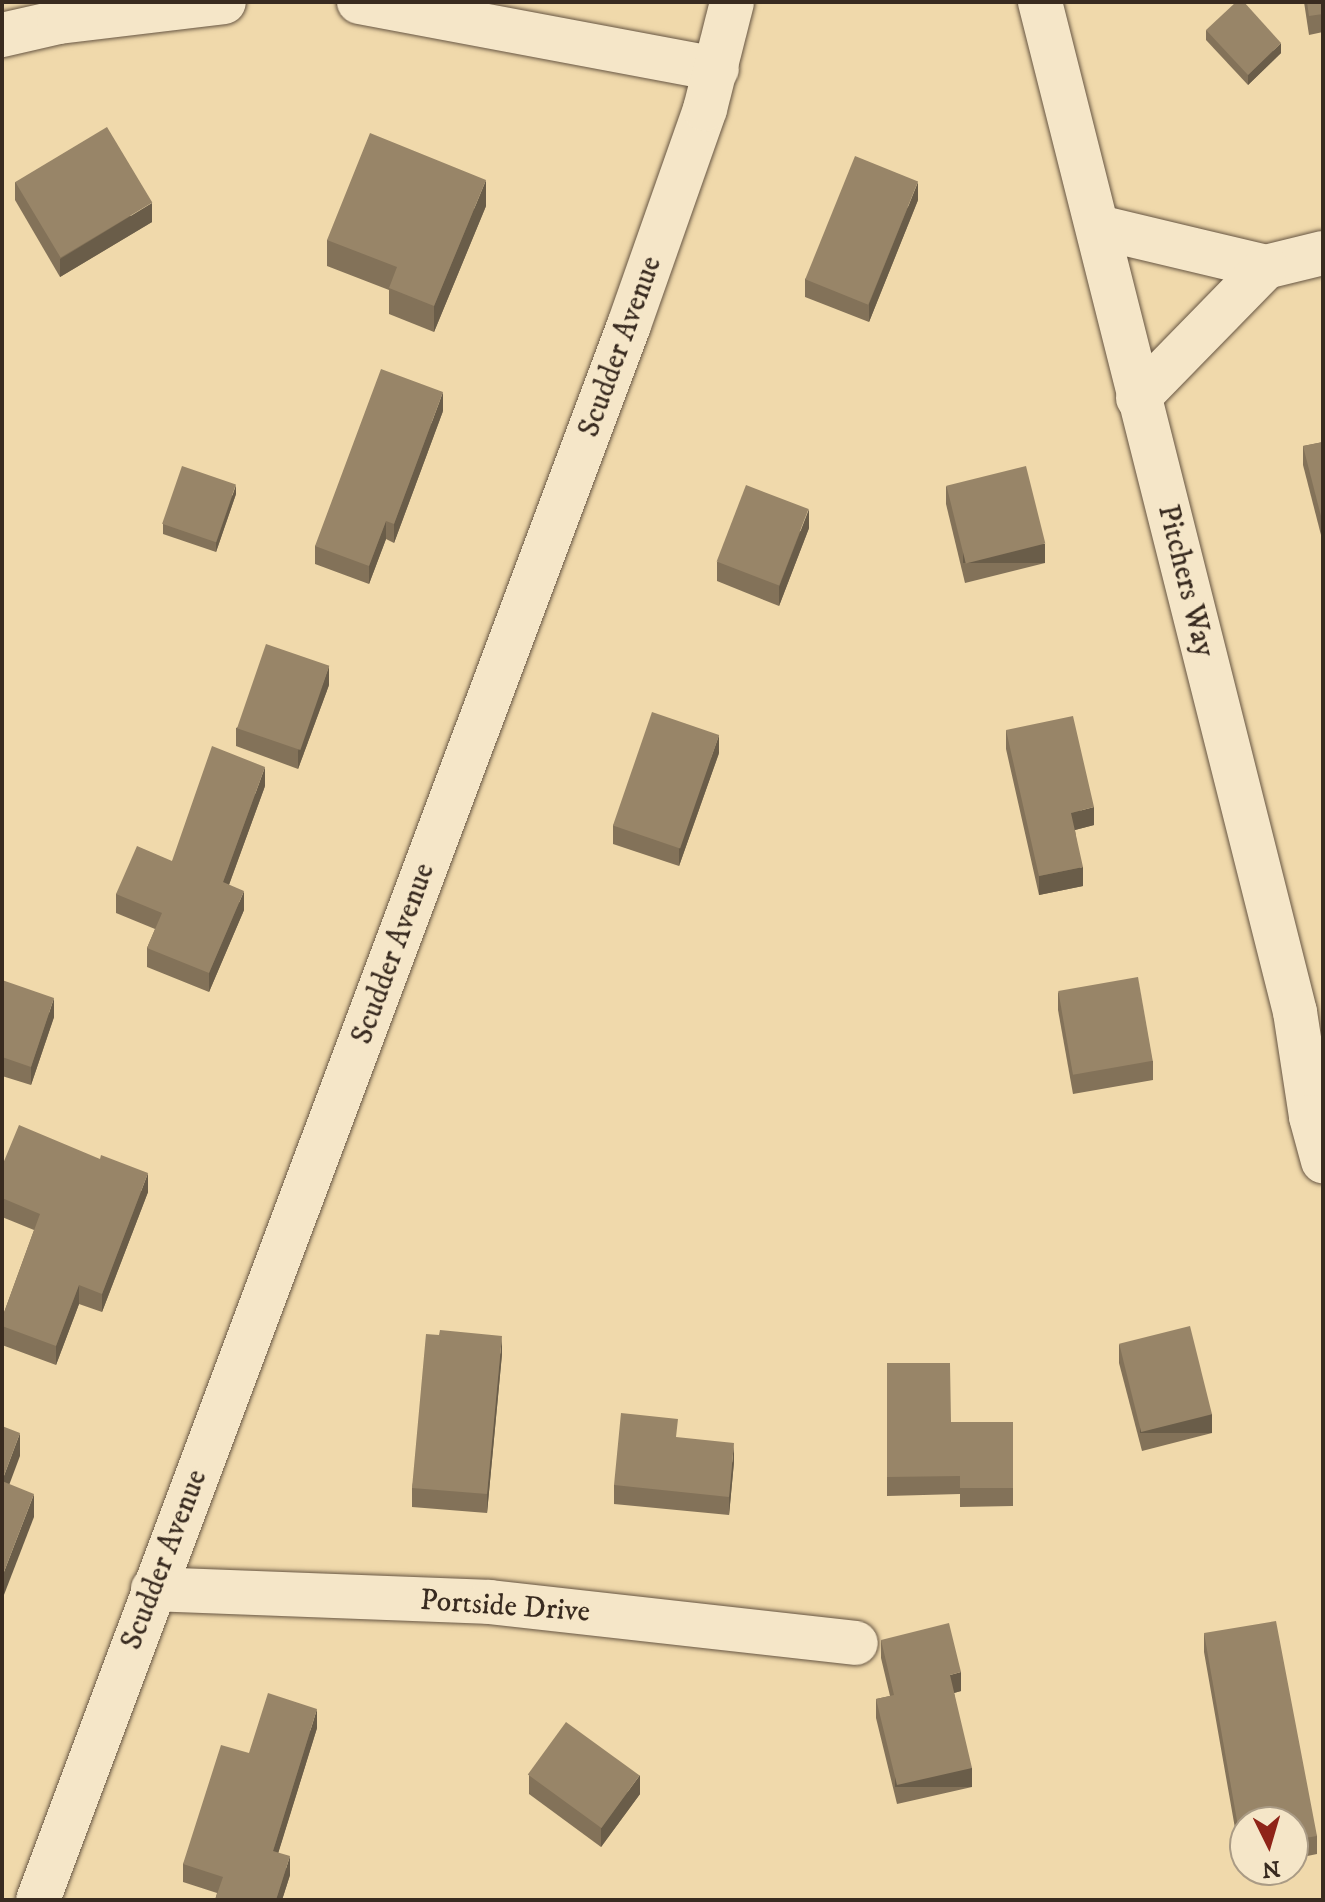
<!DOCTYPE html>
<html>
<head>
<meta charset="utf-8">
<style>
	body { margin:0 }
	#map { position:relative; width:1325px; height:1902px; overflow:hidden; background:#f0d9ab; font-family:"IM FELL DW Pica",serif }
	div>[style] { position:absolute }
	.roads { filter:drop-shadow(0 0 2px #675643) drop-shadow(0 0 2px #675643) }
	.minor>* { height:44px; margin:-22px; padding:0 22px; transform-origin:22px; border-radius:22px; background:#f5e6c8 }
	.secondary>* { height:44px; margin:-22px; padding:0 22px; transform-origin:22px; border-radius:22px; background:#f5e6c8 }
	.wall>* { inset:0; background:#837259 }
	.shaded-wall>* { inset:0; background:#6a5d49; transform-origin:0 0 }
	.building>* { inset:0; background:#988568; transform-origin:0 0 }
	span { translate:-50% -50%; white-space:nowrap; text-align:center; line-height:1.15; -webkit-text-stroke:6px #f5e6c8; paint-order:stroke }
	.street-label { font-size:30px; color:#392b20 }
	.frame { position:absolute; inset:0; border:4px solid #392b20; pointer-events:none }
	.north { position:absolute; left:1229px; top:1806px; width:80px; height:80px; box-sizing:border-box; background:#f5e6c8; border:2px solid #aa9b85; border-radius:50%; rotate:175deg; font-size:22px; font-weight:700; line-height:32px; text-align:center; color:#392b20 }
	.north::after { content:''; display:block; margin:auto; width:28px; height:36px; background:#8f2418; clip-path:polygon(50% 0,100% 100%,50% 72%,0 100%) }
</style>
</head>
<body>
<div id="map">
	<div class="roads">
		<div class="minor">
			<i style="left:359px;top:2px;width:364px;rotate:10.6deg"></i>
			<i style="left:2px;top:35px;width:58px;rotate:-12.8deg"></i>
			<i style="left:59px;top:22px;width:166px;rotate:-6.9deg"></i>
			<i style="left:1098px;top:227px;width:173px;rotate:13.4deg"></i>
			<i style="left:1266px;top:267px;width:59px;rotate:-13.8deg"></i>
			<i style="left:1138px;top:398px;width:183px;rotate:-45.7deg"></i>
			<i style="left:153px;top:1589px;width:337px;rotate:2.2deg"></i>
			<i style="left:490px;top:1602px;width:368px;rotate:6.4deg"></i>
		</div>
		<div class="secondary">
			<i style="left:1040px;top:2px;width:1042px;rotate:75.83deg"></i>
			<i style="left:1295px;top:1012px;width:106px;rotate:81.3deg"></i>
			<i style="left:1311px;top:1117px;width:46px;rotate:74.7deg"></i>
			<i style="left:38px;top:1900px;width:1682px;rotate:-69.43deg"></i>
			<i style="left:629px;top:325px;width:229px;rotate:-70.6deg"></i>
			<i style="left:705px;top:109px;width:110px;rotate:-75.8deg"></i>
		</div>
	</div>
	<div class="wall">
		<i style="clip-path:polygon(1304px 2px,1323px 2px,1323px 32px,1309px 35px)"></i>
		<i style="clip-path:polygon(1206px 30px,1281px 53px,1248px 85px,1206px 40px)"></i>
		<i style="clip-path:polygon(15px 182px,152px 222px,60px 277px,15px 200px)"></i>
		<i style="clip-path:polygon(918px 200px,869px 322px,805px 297px,805px 279px)"></i>
		<i style="clip-path:polygon(486px 206px,434px 332px,389px 314px,389px 290px,327px 266px,327px 240px)"></i>
		<i style="clip-path:polygon(443px 411px,394px 543px,386px 539px,369px 584px,315px 564px,315px 546px)"></i>
		<i style="clip-path:polygon(1323px 442px,1321px 535px,1303px 465px,1303px 446px)"></i>
		<i style="clip-path:polygon(946px 486px,1045px 563px,965px 583px,946px 504px)"></i>
		<i style="clip-path:polygon(236px 494px,216px 552px,163px 534px,163px 524px)"></i>
		<i style="clip-path:polygon(809px 528px,779px 606px,717px 581px,717px 562px)"></i>
		<i style="clip-path:polygon(329px 685px,298px 769px,236px 746px,236px 728px)"></i>
		<i style="clip-path:polygon(1006px 730px,1094px 825px,1075px 830px,1083px 886px,1039px 895px,1006px 749px)"></i>
		<i style="clip-path:polygon(719px 753px,679px 866px,613px 844px,613px 825px)"></i>
		<i style="clip-path:polygon(265px 786px,229px 885px,244px 910px,209px 992px,147px 967px,147px 948px,155px 929px,116px 913px,116px 894px,172px 861px)"></i>
		<i style="clip-path:polygon(2px 980px,54px 1017px,31px 1085px,2px 1076px)"></i>
		<i style="clip-path:polygon(1058px 992px,1153px 1061px,1153px 1080px,1073px 1094px,1058px 1010px)"></i>
		<i style="clip-path:polygon(2px 1166px,148px 1192px,102px 1312px,79px 1304px,56px 1365px,2px 1345px,2px 1318px,34px 1230px,2px 1217px)"></i>
		<i style="clip-path:polygon(439px 1335px,502px 1354px,487px 1513px,412px 1507px,412px 1488px)"></i>
		<i style="clip-path:polygon(1119px 1344px,1212px 1433px,1142px 1451px,1119px 1363px)"></i>
		<i style="clip-path:polygon(887px 1363px,951px 1422px,1013px 1422px,1013px 1506px,960px 1507px,960px 1494px,887px 1496px)"></i>
		<i style="clip-path:polygon(734px 1462px,729px 1515px,614px 1504px,614px 1485px)"></i>
		<i style="clip-path:polygon(1204px 1633px,1317px 1836px,1317px 1854px,1293px 1859px,1293px 1822px,1245px 1822px,1245px 1867px,1242px 1868px,1204px 1652px)"></i>
		<i style="clip-path:polygon(881px 1640px,961px 1691px,954px 1693px,972px 1787px,897px 1804px,876px 1718px,876px 1699px,890px 1696px,881px 1658px)"></i>
		<i style="clip-path:polygon(317px 1728px,278px 1853px,290px 1875px,282px 1900px,215px 1900px,217px 1893px,183px 1882px,183px 1864px,249px 1753px)"></i>
		<i style="clip-path:polygon(529px 1775px,640px 1794px,601px 1847px,529px 1794px)"></i>
	</div>
	<div class="shaded-wall">
		<i style="clip-path:polygon(1281px 43px,1281px 53px,1248px 85px,1248px 75px)"></i>
		<i style="clip-path:polygon(486px 180px,486px 206px,434px 332px,434px 306px)"></i>
		<i style="clip-path:polygon(918px 182px,918px 200px,869px 322px,869px 304px)"></i>
		<i style="clip-path:polygon(152px 203px,152px 222px,60px 277px,60px 259px)"></i>
		<i style="clip-path:polygon(443px 392px,443px 411px,394px 543px,394px 524px)"></i>
		<i style="clip-path:polygon(236px 485px,236px 494px,216px 552px,216px 543px)"></i>
		<i style="clip-path:polygon(809px 509px,809px 528px,779px 606px,779px 587px)"></i>
		<i style="left:1323px;top:515px;width:19px;height:2px;rotate:90deg"></i>
		<i style="clip-path:polygon(386px 521px,386px 539px,369px 584px,369px 566px)"></i>
		<i style="left:1045px;top:544px;width:19px;height:82px;rotate:90deg"></i>
		<i style="clip-path:polygon(329px 666px,329px 685px,298px 769px,298px 751px)"></i>
		<i style="clip-path:polygon(719px 735px,719px 753px,679px 866px,679px 848px)"></i>
		<i style="clip-path:polygon(265px 767px,265px 786px,223px 901px,223px 882px)"></i>
		<i style="clip-path:polygon(1094px 807px,1094px 825px,1071px 831px,1071px 813px)"></i>
		<i style="clip-path:polygon(1083px 867px,1083px 886px,1039px 895px,1039px 876px)"></i>
		<i style="clip-path:polygon(244px 891px,244px 910px,209px 992px,209px 973px)"></i>
		<i style="clip-path:polygon(54px 998px,54px 1017px,31px 1085px,31px 1067px)"></i>
		<i style="clip-path:polygon(148px 1173px,148px 1192px,102px 1312px,102px 1294px)"></i>
		<i style="clip-path:polygon(79px 1285px,79px 1304px,56px 1365px,56px 1346px)"></i>
		<i style="clip-path:polygon(502px 1336px,502px 1354px,487px 1513px,487px 1494px)"></i>
		<i style="left:1212px;top:1414px;width:19px;height:72px;rotate:90deg"></i>
		<i style="clip-path:polygon(20px 1433px,20px 1456px,2px 1504px,2px 1481px)"></i>
		<i style="clip-path:polygon(734px 1443px,734px 1462px,729px 1515px,729px 1497px)"></i>
		<i style="clip-path:polygon(34px 1494px,34px 1517px,2px 1600px,2px 1577px)"></i>
		<i style="clip-path:polygon(961px 1672px,961px 1691px,950px 1694px,950px 1675px)"></i>
		<i style="clip-path:polygon(317px 1709px,317px 1728px,273px 1870px,273px 1851px)"></i>
		<i style="left:972px;top:1768px;width:19px;height:77px;rotate:90deg"></i>
		<i style="clip-path:polygon(640px 1775px,640px 1794px,601px 1847px,601px 1828px)"></i>
		<i style="clip-path:polygon(290px 1856px,290px 1875px,282px 1900px,276px 1900px)"></i>
	</div>
	<div class="building">
		<i style="clip-path:polygon(1236px 2px,1244px 2px,1281px 43px,1248px 75px,1206px 30px)"></i>
		<i style="clip-path:polygon(1307px 2px,1323px 2px,1323px 14px,1309px 16px)"></i>
		<i style="left:107px;top:127px;width:88px;height:107px;rotate:59deg"></i>
		<i style="clip-path:polygon(370px 133px,486px 180px,434px 306px,389px 288px,397px 267px,327px 240px)"></i>
		<i style="left:855px;top:156px;width:68px;height:133px;rotate:22deg"></i>
		<i style="clip-path:polygon(381px 369px,443px 392px,394px 524px,386px 521px,369px 566px,315px 546px)"></i>
		<i style="clip-path:polygon(1323px 442px,1323px 515px,1321px 516px,1303px 446px)"></i>
		<i style="left:182px;top:466px;width:57px;height:61px;rotate:19deg"></i>
		<i style="left:1026px;top:466px;width:80px;height:82px;rotate:76deg"></i>
		<i style="left:746px;top:485px;width:67px;height:82px;rotate:21deg"></i>
		<i style="left:266px;top:644px;width:67px;height:89px;rotate:19deg"></i>
		<i style="left:652px;top:712px;width:71px;height:120px;rotate:19deg"></i>
		<i style="clip-path:polygon(1073px 716px,1094px 807px,1071px 813px,1083px 867px,1039px 876px,1006px 730px)"></i>
		<i style="clip-path:polygon(212px 746px,265px 767px,223px 882px,244px 891px,209px 973px,147px 948px,162px 913px,116px 894px,137px 846px,172px 861px)"></i>
		<i style="left:1138px;top:977px;width:85px;height:81px;rotate:80deg"></i>
		<i style="clip-path:polygon(2px 980px,54px 998px,31px 1067px,2px 1057px)"></i>
		<i style="clip-path:polygon(19px 1125px,100px 1159px,101px 1155px,148px 1173px,102px 1294px,79px 1285px,56px 1346px,2px 1326px,2px 1318px,40px 1214px,2px 1198px,2px 1166px)"></i>
		<i style="left:1190px;top:1326px;width:91px;height:73px;rotate:76deg"></i>
		<i style="clip-path:polygon(440px 1330px,502px 1336px,487px 1494px,412px 1488px,426px 1334px,439px 1335px)"></i>
		<i style="clip-path:polygon(887px 1363px,950px 1363px,951px 1422px,1013px 1422px,1013px 1488px,960px 1488px,960px 1476px,887px 1477px)"></i>
		<i style="clip-path:polygon(621px 1413px,678px 1419px,676px 1437px,734px 1443px,729px 1497px,614px 1485px)"></i>
		<i style="clip-path:polygon(2px 1426px,20px 1433px,2px 1481px,34px 1494px,2px 1577px)"></i>
		<i style="clip-path:polygon(1276px 1621px,1317px 1836px,1293px 1840px,1293px 1822px,1245px 1822px,1245px 1849px,1242px 1849px,1204px 1633px)"></i>
		<i style="clip-path:polygon(949px 1623px,961px 1672px,950px 1675px,972px 1768px,897px 1785px,876px 1699px,894px 1695px,881px 1640px)"></i>
		<i style="clip-path:polygon(268px 1693px,317px 1709px,273px 1851px,290px 1856px,276px 1900px,215px 1900px,223px 1877px,183px 1864px,221px 1745px,249px 1753px)"></i>
		<i style="left:566px;top:1722px;width:91px;height:65px;rotate:36deg"></i>
	</div>
	<div class="street-label">
		<span style="left:621px;top:347px;rotate:-70deg">Scudder Avenue</span>
		<span style="left:1185px;top:581px;rotate:76deg">Pitchers Way</span>
		<span style="left:394px;top:954px;rotate:-70deg">Scudder Avenue</span>
		<span style="left:165px;top:1560px;rotate:-69deg">Scudder Avenue</span>
		<span style="left:505px;top:1607px;rotate:4deg">Portside Drive</span>
	</div>
	<div class="frame"></div>
	<div class="north">N</div>
</div>
</body>
</html>
